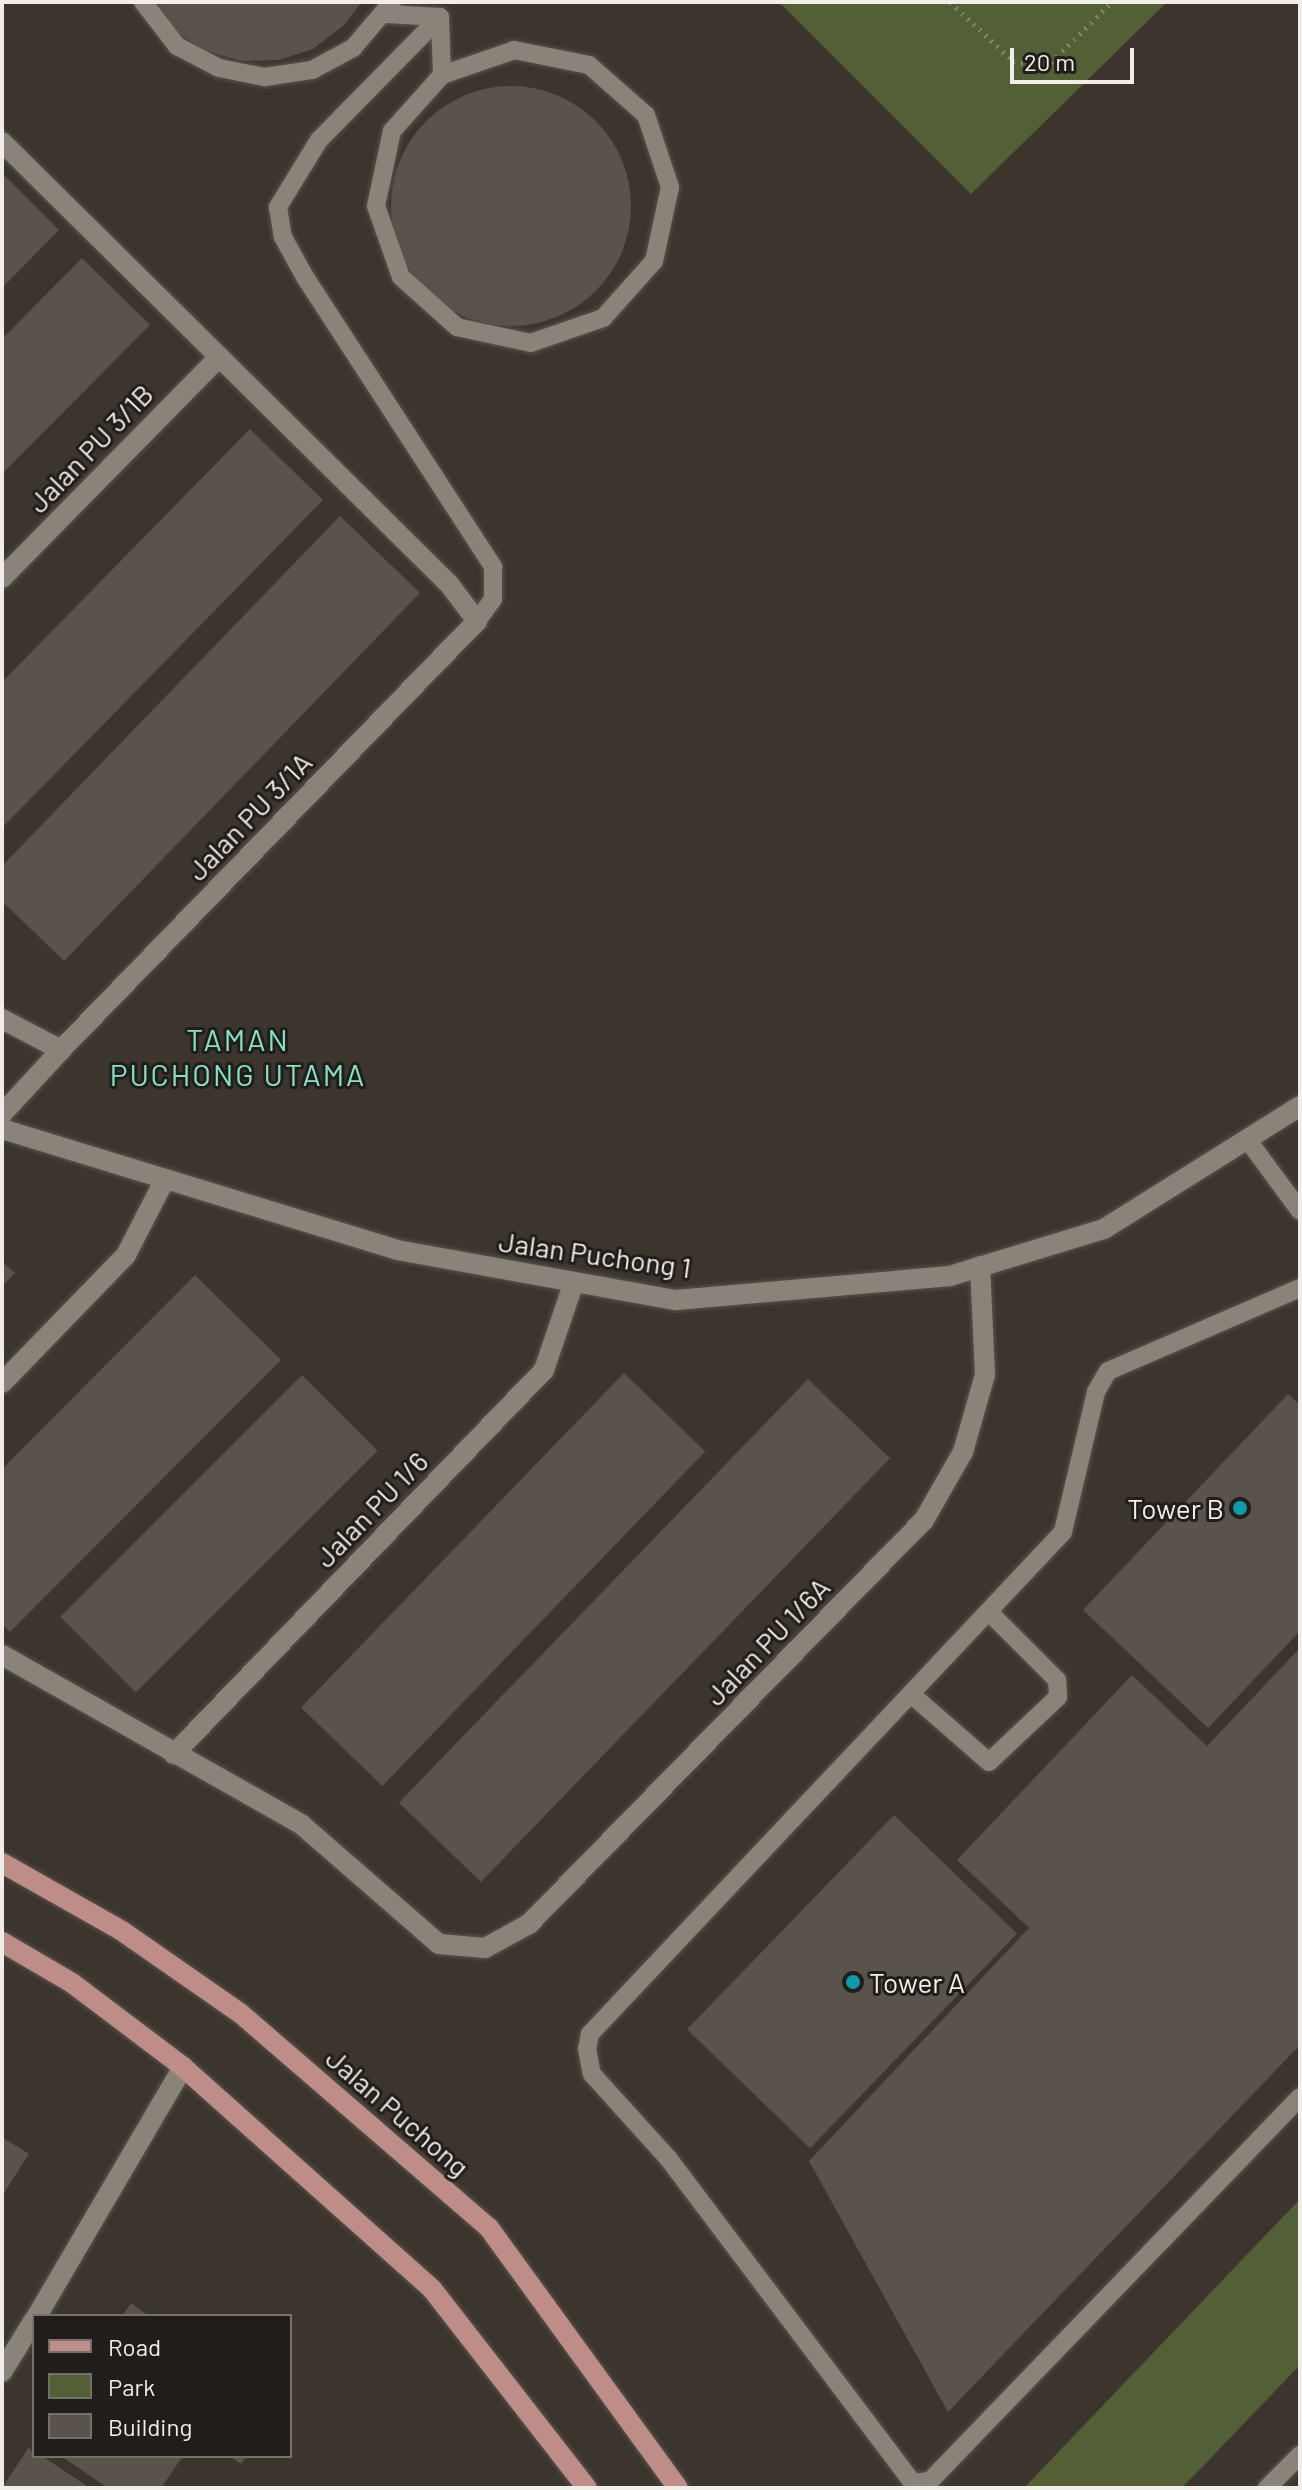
<!DOCTYPE html>
<html>
<head>
<meta charset="utf-8">
<style>
	body { margin:0 }
	#map { position:relative; width:1302px; height:2490px; overflow:hidden; background:#3b352d; font-family:Barlow,sans-serif }
	div>[style] { position:absolute }
	.green>* { inset:0; background:#535f35 }
	.building>* { inset:0; background:#5a534b; transform-origin:0 0 }
	.round { border-radius:50% }
	.path>* { height:5px; margin-top:-2.5px; transform-origin:0; background:repeating-linear-gradient(90deg,#86817a 0 2px,transparent 0 8px) }
	.roads { filter:drop-shadow(0 0 2px #58534c) drop-shadow(0 0 2px #58534c) }
	.lane>* { height:18px; margin:-9px; padding:0 9px; transform-origin:9px; border-radius:9px; background:#8a837a }
	.street>* { height:20px; margin:-10px; padding:0 10px; transform-origin:10px; border-radius:10px; background:#8a837a }
	.secondary>* { height:20px; margin:-10px; padding:0 10px; transform-origin:10px; border-radius:10px; background:#8a837a }
	.primary>* { height:20px; margin:-10px; padding:0 10px; transform-origin:10px; border-radius:10px; background:#bf8d88 }
	.dots>* { width:22px; height:22px; translate:-50% -50%; box-sizing:border-box; border:4px solid #201d1a; border-radius:50% }
	span { translate:-50% -50%; white-space:nowrap; text-align:center; line-height:1.15; -webkit-text-stroke:6px #201d1a; paint-order:stroke }
	.street-label { font-size:28px; color:#f1ede8 }
	.poi-label { font-size:28px; color:#f1ede8 }
	.right { translate:-100% -50%; text-align:right }
	.left { translate:0 -50%; text-align:left }
	.neighbourhood-label { font-size:30px; color:#85e3c5; letter-spacing:2px }
	.frame { position:absolute; inset:0; border:4px solid #f1ede8; pointer-events:none }
	.legend { position:absolute; left:32px; top:2314px; width:260px; height:144px; box-sizing:border-box; background:#201d1a; border:2px solid #74706c; margin:0; padding:10px 14px; list-style:none; font-size:24px; color:#f1ede8 }
	.legend li { display:flex; align-items:center; gap:16px; height:40px }
	.legend b { width:40px; border:2px solid #74706c }
	.scale { position:absolute; left:1010px; top:48px; width:124px; height:36px; box-sizing:border-box; border:4px solid #f1ede8; border-top:0; padding-left:10px; font-size:24px; line-height:28px; white-space:nowrap; color:#f1ede8; -webkit-text-stroke:6px #201d1a; paint-order:stroke }
</style>
</head>
<body>
<div id="map">
	<div class="green">
		<i style="clip-path:polygon(779px 2px,1167px 2px,971px 194px)"></i>
		<i style="clip-path:polygon(1300px 2199px,1300px 2365px,1182px 2488px,1024px 2488px)"></i>
	</div>
	<div class="building">
		<i style="clip-path:polygon(151px 2px,362px 2px,343px 26px,313px 49px,279px 60px,242px 61px,206px 51px,176px 32px)"></i>
		<i class="round" style="left:391px;top:86px;width:240px;height:240px"></i>
		<i style="clip-path:polygon(2px 173px,59px 230px,2px 288px)"></i>
		<i style="clip-path:polygon(82px 258px,150px 325px,2px 474px,2px 339px)"></i>
		<i style="clip-path:polygon(250px 429px,323px 500px,2px 828px,2px 682px)"></i>
		<i style="clip-path:polygon(340px 516px,420px 593px,64px 961px,2px 901px,2px 866px)"></i>
		<i style="clip-path:polygon(2px 1261px,15px 1273px,2px 1286px)"></i>
		<i style="clip-path:polygon(195px 1275px,281px 1360px,10px 1632px,2px 1624px,2px 1469px)"></i>
		<i style="left:624px;top:1373px;width:113px;height:465px;rotate:44deg"></i>
		<i style="left:302px;top:1375px;width:107px;height:342px;rotate:45deg"></i>
		<i style="left:808px;top:1379px;width:114px;height:589px;rotate:44deg"></i>
		<i style="clip-path:polygon(1288px 1394px,1300px 1405px,1300px 1631px,1208px 1728px,1083px 1610px)"></i>
		<i style="clip-path:polygon(1300px 1648px,1300px 2045px,948px 2412px,809px 2161px,1029px 1928px,957px 1860px,1132px 1675px,1207px 1746px)"></i>
		<i style="left:894px;top:1815px;width:171px;height:298px;rotate:44deg"></i>
		<i style="clip-path:polygon(2px 2137px,29px 2154px,2px 2196px)"></i>
		<i style="clip-path:polygon(131px 2303px,149px 2316px,122px 2316px)"></i>
		<i style="clip-path:polygon(29px 2447px,34px 2456px,42px 2456px,90px 2488px,2px 2488px)"></i>
		<i style="clip-path:polygon(61px 2456px,183px 2456px,161px 2488px,108px 2488px)"></i>
		<i style="clip-path:polygon(229px 2456px,247px 2456px,241px 2464px)"></i>
	</div>
	<div class="path">
		<i style="left:950px;top:2px;width:86px;rotate:43.1deg"></i>
		<i style="left:1013px;top:61px;width:33px;rotate:12deg"></i>
		<i style="left:1045px;top:68px;width:94px;rotate:-44.6deg"></i>
	</div>
	<div class="roads">
		<div class="lane">
			<i style="left:143px;top:2px;width:56px;rotate:52.3deg"></i>
			<i style="left:177px;top:46px;width:47px;rotate:27.6deg"></i>
			<i style="left:219px;top:68px;width:47px;rotate:11.1deg"></i>
			<i style="left:265px;top:77px;width:48px;rotate:-8.5deg"></i>
			<i style="left:312px;top:70px;width:47px;rotate:-28.2deg"></i>
			<i style="left:353px;top:48px;width:60px;rotate:-49.7deg"></i>
			<i style="left:387px;top:14px;width:53px;rotate:3.2deg"></i>
			<i style="left:442px;top:75px;width:76px;rotate:-19.1deg"></i>
			<i style="left:514px;top:50px;width:76px;rotate:11.3deg"></i>
			<i style="left:589px;top:65px;width:76px;rotate:41.3deg"></i>
			<i style="left:646px;top:115px;width:76px;rotate:71.6deg"></i>
			<i style="left:670px;top:187px;width:76px;rotate:102.2deg"></i>
			<i style="left:654px;top:261px;width:76px;rotate:131.8deg"></i>
			<i style="left:603px;top:318px;width:76px;rotate:160.9deg"></i>
			<i style="left:531px;top:343px;width:76px;rotate:-167.8deg"></i>
			<i style="left:457px;top:327px;width:75px;rotate:-138.2deg"></i>
			<i style="left:401px;top:277px;width:75px;rotate:-109.4deg"></i>
			<i style="left:376px;top:206px;width:77px;rotate:-78deg"></i>
			<i style="left:392px;top:131px;width:75px;rotate:-48.2deg"></i>
			<i style="left:442px;top:75px;width:58px;rotate:-92deg"></i>
			<i style="left:440px;top:17px;width:173px;rotate:134.5deg"></i>
			<i style="left:319px;top:140px;width:79px;rotate:121.5deg"></i>
			<i style="left:278px;top:207px;width:30px;rotate:81deg"></i>
			<i style="left:283px;top:237px;width:46px;rotate:61.2deg"></i>
			<i style="left:305px;top:277px;width:346px;rotate:57deg"></i>
			<i style="left:493px;top:567px;width:32px;rotate:90deg"></i>
			<i style="left:493px;top:599px;width:27px;rotate:126deg"></i>
			<i style="left:1247px;top:1139px;width:89px;rotate:53.6deg"></i>
			<i style="left:1300px;top:1288px;width:209px;rotate:156.6deg"></i>
			<i style="left:1108px;top:1371px;width:24px;rotate:120deg"></i>
			<i style="left:1096px;top:1392px;width:144px;rotate:103.3deg"></i>
			<i style="left:1063px;top:1532px;width:690px;rotate:133.3deg"></i>
			<i style="left:590px;top:2034px;width:15px;rotate:101deg"></i>
			<i style="left:587px;top:2049px;width:25px;rotate:79deg"></i>
			<i style="left:592px;top:2074px;width:113px;rotate:47.9deg"></i>
			<i style="left:668px;top:2158px;width:407px;rotate:53deg"></i>
			<i style="left:913px;top:2483px;width:17px;rotate:-7deg"></i>
			<i style="left:930px;top:2481px;width:533px;rotate:-46.06deg"></i>
			<i style="left:912px;top:1695px;width:102px;rotate:41deg"></i>
			<i style="left:989px;top:1762px;width:95px;rotate:-43.3deg"></i>
			<i style="left:1058px;top:1697px;width:17px;rotate:-93deg"></i>
			<i style="left:1057px;top:1680px;width:95px;rotate:-135deg"></i>
			<i style="left:1267px;top:2488px;width:47px;rotate:-45deg"></i>
		</div>
		<div class="street">
			<i style="left:2px;top:142px;width:629px;rotate:44.68deg"></i>
			<i style="left:449px;top:584px;width:46px;rotate:52.9deg"></i>
			<i style="left:477px;top:621px;width:598px;rotate:134.12deg"></i>
			<i style="left:2px;top:578px;width:310px;rotate:-45.5deg"></i>
			<i style="left:2px;top:1019px;width:67px;rotate:27.7deg"></i>
			<i style="left:61px;top:1050px;width:87px;rotate:132.7deg"></i>
			<i style="left:2px;top:1383px;width:178px;rotate:-45.9deg"></i>
			<i style="left:126px;top:1255px;width:85px;rotate:-62.8deg"></i>
			<i style="left:2px;top:1655px;width:345px;rotate:29.5deg"></i>
			<i style="left:302px;top:1825px;width:181px;rotate:41deg"></i>
			<i style="left:439px;top:1944px;width:46px;rotate:5deg"></i>
			<i style="left:485px;top:1948px;width:50px;rotate:-28.6deg"></i>
			<i style="left:529px;top:1924px;width:565px;rotate:-45.65deg"></i>
			<i style="left:924px;top:1520px;width:78px;rotate:-60.2deg"></i>
			<i style="left:963px;top:1452px;width:80px;rotate:-74.1deg"></i>
			<i style="left:985px;top:1375px;width:109px;rotate:-92.6deg"></i>
			<i style="left:174px;top:1754px;width:533px;rotate:-46.06deg"></i>
			<i style="left:544px;top:1370px;width:93px;rotate:-71.2deg"></i>
			<i style="left:37px;top:2316px;width:289px;rotate:-59.6deg"></i>
			<i style="left:2px;top:2372px;width:61px;rotate:-58.4deg"></i>
		</div>
		<div class="secondary">
			<i style="left:2px;top:1129px;width:413px;rotate:17deg"></i>
			<i style="left:397px;top:1250px;width:283px;rotate:10.2deg"></i>
			<i style="left:676px;top:1300px;width:275px;rotate:-5deg"></i>
			<i style="left:950px;top:1276px;width:161px;rotate:-17deg"></i>
			<i style="left:1104px;top:1229px;width:231px;rotate:-32.1deg"></i>
		</div>
		<div class="primary">
			<i style="left:2px;top:1863px;width:138px;rotate:29.5deg"></i>
			<i style="left:122px;top:1931px;width:144px;rotate:34.8deg"></i>
			<i style="left:240px;top:2013px;width:329px;rotate:40.8deg"></i>
			<i style="left:489px;top:2228px;width:321px;rotate:54deg"></i>
			<i style="left:2px;top:1942px;width:81px;rotate:30.4deg"></i>
			<i style="left:72px;top:1983px;width:139px;rotate:37.1deg"></i>
			<i style="left:183px;top:2067px;width:334px;rotate:41.7deg"></i>
			<i style="left:432px;top:2289px;width:252px;rotate:52.1deg"></i>
		</div>
	</div>
	<div class="dots">
		<i style="left:1240px;top:1508px;background:#0f9aa8"></i>
		<i style="left:853px;top:1982px;background:#0f9aa8"></i>
	</div>
	<div class="street-label">
		<span style="left:90px;top:448px;rotate:-46deg">Jalan PU 3/1B</span>
		<span style="left:249px;top:816px;rotate:-46deg">Jalan PU 3/1A</span>
		<span style="left:595px;top:1254px;rotate:8deg">Jalan Puchong 1</span>
		<span style="left:371px;top:1509px;rotate:-46deg">Jalan PU 1/6</span>
		<span style="left:767px;top:1641px;rotate:-46deg">Jalan PU 1/6A</span>
		<span style="left:398px;top:2112px;rotate:41deg">Jalan Puchong</span>
	</div>
	<div class="poi-label">
		<span class="right" style="left:1224px;top:1508px">Tower B</span>
		<span class="left" style="left:869px;top:1982px">Tower A</span>
	</div>
	<div class="neighbourhood-label">
		<span style="left:238px;top:1056px">TAMAN<br>PUCHONG UTAMA</span>
	</div>
	<div class="frame"></div>
	<ul class="legend">
	<li><b style="height:10px;background:#bf8d88"></b>Road</li>
	<li><b style="height:22px;background:#535f35"></b>Park</li>
	<li><b style="height:22px;background:#5a534b"></b>Building</li>
	</ul>
	<div class="scale">20 m</div>
</div>
</body>
</html>
